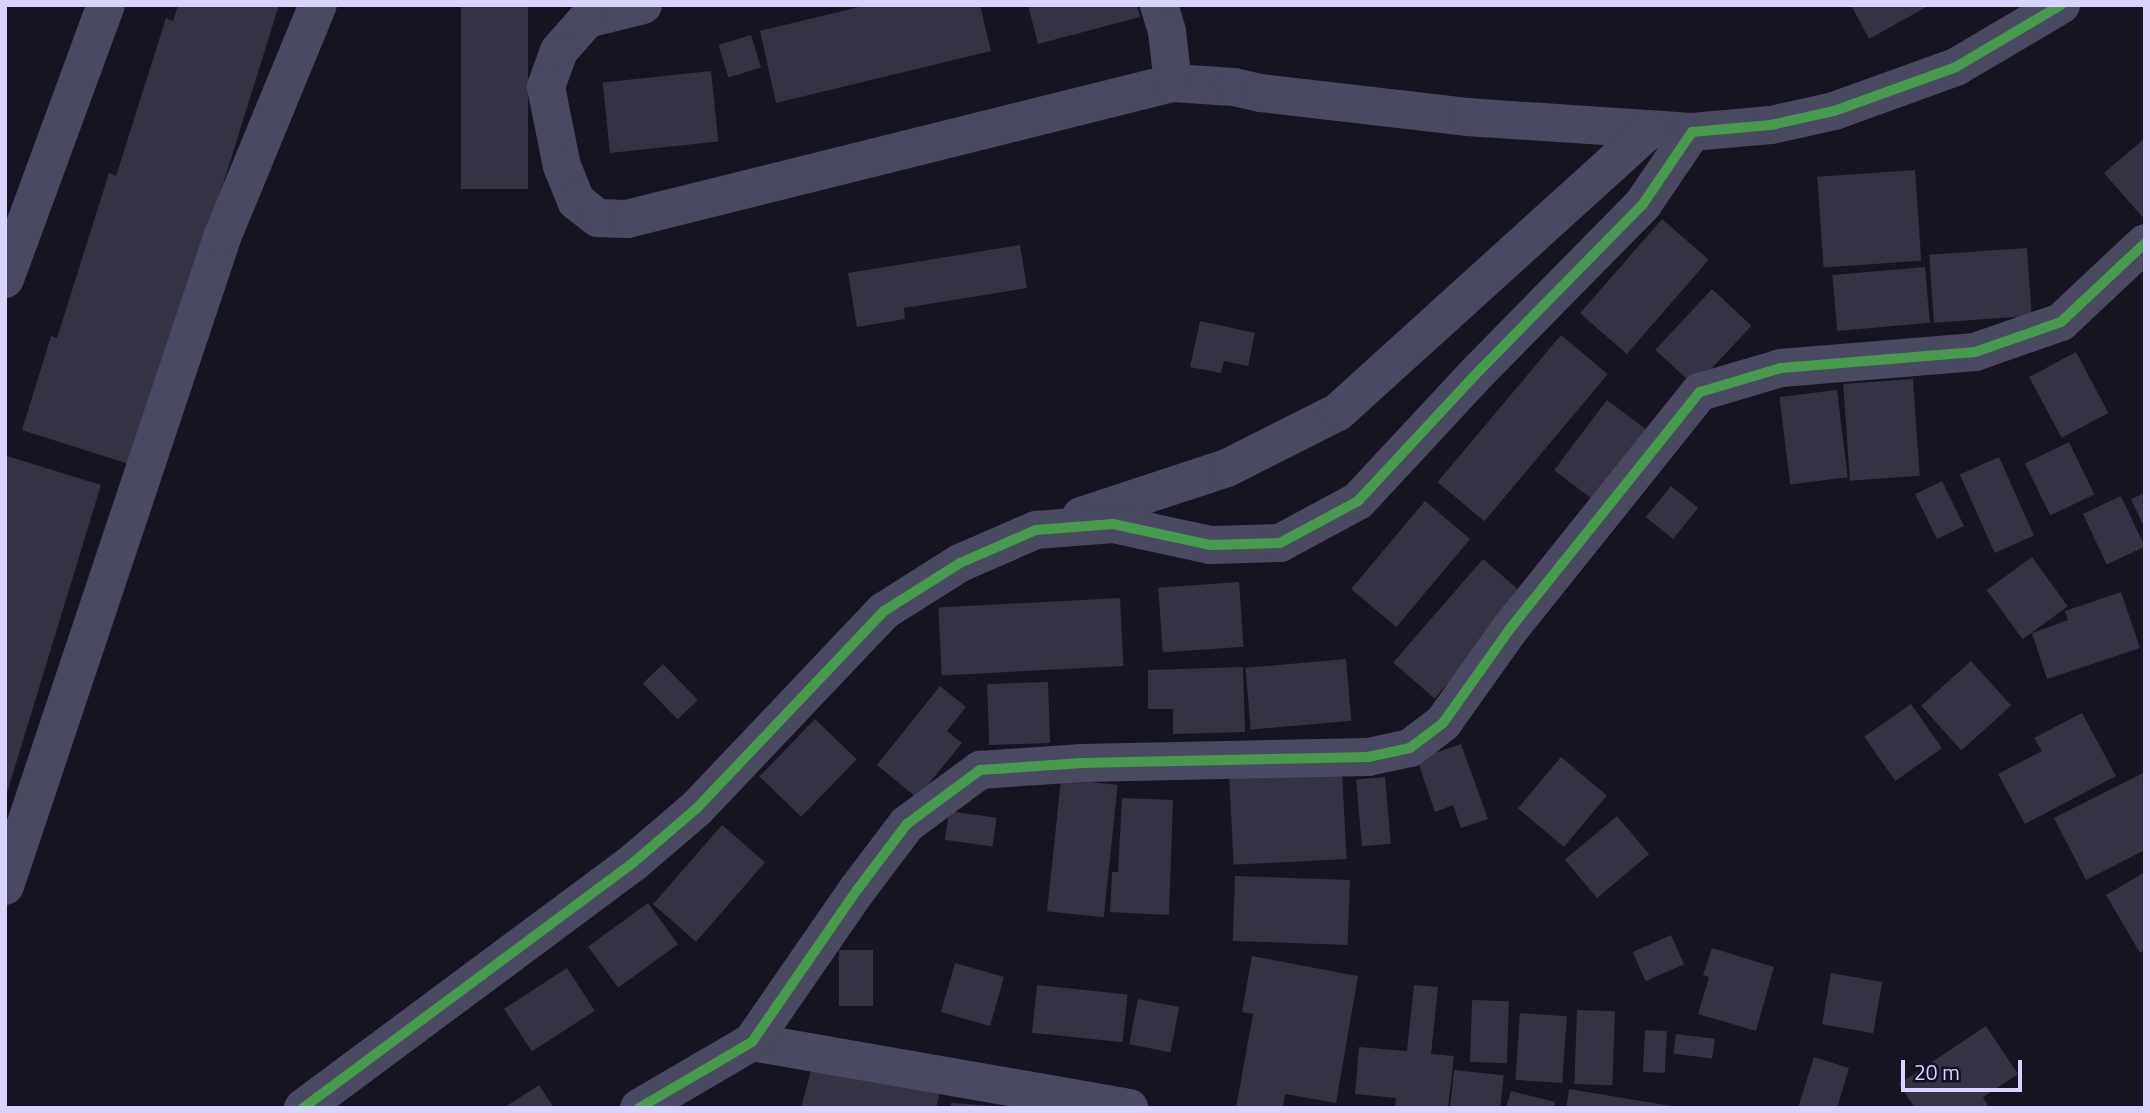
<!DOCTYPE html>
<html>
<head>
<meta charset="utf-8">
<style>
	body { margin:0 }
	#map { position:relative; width:2150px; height:1113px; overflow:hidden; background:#161421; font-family:"Titillium Web",sans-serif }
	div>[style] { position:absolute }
	.building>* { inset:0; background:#343243; transform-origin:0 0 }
	.minor>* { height:38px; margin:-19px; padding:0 19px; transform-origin:19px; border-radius:19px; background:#4a4962 }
	.cycleway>* { height:10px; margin:-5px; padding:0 5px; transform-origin:5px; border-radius:5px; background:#469c4c }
	span { translate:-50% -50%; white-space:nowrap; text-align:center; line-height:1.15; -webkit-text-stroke:5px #130f26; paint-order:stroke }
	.frame { position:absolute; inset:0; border:7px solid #d9d4ff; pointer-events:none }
	.scale { position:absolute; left:1901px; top:1060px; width:121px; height:32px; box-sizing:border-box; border:4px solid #d9d4ff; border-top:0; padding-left:9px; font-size:21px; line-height:24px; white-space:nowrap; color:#d9d4ff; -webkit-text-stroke:5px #130f26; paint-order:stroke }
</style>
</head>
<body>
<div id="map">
	<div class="building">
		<i style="clip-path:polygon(178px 5px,279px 5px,135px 466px,22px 430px,51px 336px,57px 338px,109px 173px,116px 176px,166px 18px,173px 21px)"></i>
		<i style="left:461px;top:5px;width:67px;height:184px"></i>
		<i style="clip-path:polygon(867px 5px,980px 5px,991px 51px,776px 103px,760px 31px)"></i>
		<i style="clip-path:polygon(1028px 5px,1137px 5px,1140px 17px,1038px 44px)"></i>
		<i style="clip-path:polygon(1851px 5px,1930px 5px,1869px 39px)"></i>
		<i style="left:751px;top:35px;width:34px;height:34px;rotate:73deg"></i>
		<i style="left:711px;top:71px;width:71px;height:109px;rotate:84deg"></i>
		<i style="clip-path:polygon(2145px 138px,2145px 220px,2104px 173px)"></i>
		<i style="left:1915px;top:170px;width:91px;height:98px;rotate:86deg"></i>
		<i style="left:1662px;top:219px;width:62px;height:125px;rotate:41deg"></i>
		<i style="clip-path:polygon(1020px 245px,1027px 288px,904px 308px,905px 319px,857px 327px,848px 273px)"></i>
		<i style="left:2027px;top:248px;width:68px;height:98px;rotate:86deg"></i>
		<i style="left:1925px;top:267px;width:56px;height:93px;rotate:85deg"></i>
		<i style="left:1712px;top:289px;width:54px;height:83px;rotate:43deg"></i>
		<i style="clip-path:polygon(1200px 321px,1255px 333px,1248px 366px,1224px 361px,1221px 373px,1190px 367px)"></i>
		<i style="left:1561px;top:335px;width:61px;height:192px;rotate:40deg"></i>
		<i style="left:2076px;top:352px;width:69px;height:53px;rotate:62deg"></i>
		<i style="left:1913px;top:379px;width:97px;height:70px;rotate:86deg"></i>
		<i style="left:1837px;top:390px;width:88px;height:58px;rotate:83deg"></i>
		<i style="left:1607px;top:400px;width:54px;height:88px;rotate:37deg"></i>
		<i style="left:2069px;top:442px;width:58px;height:49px;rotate:64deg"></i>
		<i style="clip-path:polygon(7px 456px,101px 485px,6px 796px,5px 461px)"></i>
		<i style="left:1999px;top:457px;width:86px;height:43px;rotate:66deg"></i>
		<i style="left:1942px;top:481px;width:50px;height:30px;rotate:64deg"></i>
		<i style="left:1671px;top:486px;width:35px;height:40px;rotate:39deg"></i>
		<i style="clip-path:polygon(2145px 493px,2145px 529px,2131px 499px)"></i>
		<i style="left:2121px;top:496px;width:56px;height:42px;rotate:65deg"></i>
		<i style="left:1425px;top:501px;width:59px;height:115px;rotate:40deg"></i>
		<i style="left:2032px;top:557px;width:61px;height:56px;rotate:54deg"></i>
		<i style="left:1483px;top:559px;width:55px;height:137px;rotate:41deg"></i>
		<i style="left:1239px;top:582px;width:65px;height:81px;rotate:86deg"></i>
		<i style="clip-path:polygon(2121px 592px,2140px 648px,2047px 679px,2032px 633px,2068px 620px,2065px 611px)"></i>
		<i style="left:1120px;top:598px;width:68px;height:182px;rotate:87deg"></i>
		<i style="left:1346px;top:659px;width:62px;height:101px;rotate:85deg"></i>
		<i style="left:1971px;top:661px;width:60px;height:67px;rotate:48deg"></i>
		<i style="left:663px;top:664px;width:50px;height:28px;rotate:46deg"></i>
		<i style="clip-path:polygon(1243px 667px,1245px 732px,1173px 734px,1173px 709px,1148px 709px,1148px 670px)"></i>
		<i style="left:1048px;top:682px;width:61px;height:61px;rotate:88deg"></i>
		<i style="clip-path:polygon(940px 686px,966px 707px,947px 731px,962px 743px,917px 798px,877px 765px)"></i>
		<i style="left:1911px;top:704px;width:54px;height:57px;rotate:55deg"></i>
		<i style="clip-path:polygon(2082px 713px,2116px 776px,2025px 824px,1998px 774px,2042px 751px,2034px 738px)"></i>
		<i style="left:815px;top:719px;width:58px;height:80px;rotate:44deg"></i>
		<i style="clip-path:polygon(1461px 744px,1488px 819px,1461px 828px,1453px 805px,1435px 812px,1417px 759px)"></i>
		<i style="left:1561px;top:757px;width:60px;height:67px;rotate:40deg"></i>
		<i style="left:1342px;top:772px;width:87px;height:113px;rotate:87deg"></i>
		<i style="clip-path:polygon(2145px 772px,2145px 850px,2086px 880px,2054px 818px)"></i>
		<i style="left:1385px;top:777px;width:67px;height:29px;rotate:85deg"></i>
		<i style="left:1061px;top:779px;width:57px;height:133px;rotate:6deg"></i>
		<i style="clip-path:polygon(1122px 798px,1173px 800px,1169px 915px,1110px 912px,1112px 872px,1118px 872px)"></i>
		<i style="left:949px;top:811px;width:48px;height:29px;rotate:8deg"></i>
		<i style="left:1617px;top:816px;width:50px;height:68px;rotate:50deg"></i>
		<i style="left:722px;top:825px;width:57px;height:105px;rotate:41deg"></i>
		<i style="clip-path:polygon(2145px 872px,2145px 949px,2140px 953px,2106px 895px)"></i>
		<i style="left:1235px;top:876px;width:115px;height:65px;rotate:2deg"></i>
		<i style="left:648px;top:903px;width:51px;height:74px;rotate:54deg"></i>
		<i style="left:1671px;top:935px;width:32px;height:42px;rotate:66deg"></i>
		<i style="clip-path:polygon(1712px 948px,1774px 967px,1756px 1031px,1698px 1014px,1709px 977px,1703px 975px)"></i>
		<i style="left:839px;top:950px;width:34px;height:56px"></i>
		<i style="clip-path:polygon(1252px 956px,1358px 976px,1336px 1103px,1285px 1094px,1283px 1108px,1236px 1108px,1253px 1014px,1242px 1012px)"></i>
		<i style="left:955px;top:963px;width:51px;height:51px;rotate:16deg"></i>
		<i style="left:567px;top:968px;width:51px;height:75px;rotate:57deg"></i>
		<i style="left:1831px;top:973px;width:52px;height:52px;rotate:10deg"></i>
		<i style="left:1037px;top:985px;width:91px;height:48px;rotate:6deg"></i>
		<i style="clip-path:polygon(1414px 985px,1438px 987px,1431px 1054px,1454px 1056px,1448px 1108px,1395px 1108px,1396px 1098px,1355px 1094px,1359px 1047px,1407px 1051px)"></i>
		<i style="left:1138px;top:999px;width:42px;height:46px;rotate:11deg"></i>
		<i style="left:1472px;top:1000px;width:37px;height:62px;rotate:2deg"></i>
		<i style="left:1577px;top:1010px;width:38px;height:74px;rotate:2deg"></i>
		<i style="left:1520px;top:1013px;width:47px;height:67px;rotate:4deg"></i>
		<i style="clip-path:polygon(1986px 1026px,2018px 1074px,1983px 1097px,1988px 1106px,1985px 1108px,1915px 1108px,1899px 1084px)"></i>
		<i style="left:1645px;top:1030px;width:22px;height:42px;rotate:3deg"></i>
		<i style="left:1676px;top:1034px;width:39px;height:20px;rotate:7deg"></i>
		<i style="clip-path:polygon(1814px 1057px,1849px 1068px,1837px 1108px,1798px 1108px)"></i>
		<i style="clip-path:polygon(814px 1059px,940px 1092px,936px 1108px,801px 1108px)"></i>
		<i style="left:1454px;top:1070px;width:50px;height:38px;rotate:6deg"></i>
		<i style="clip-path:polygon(539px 1085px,554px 1108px,504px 1108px)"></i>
		<i style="clip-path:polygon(1569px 1089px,1671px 1106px,1671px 1108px,1566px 1108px)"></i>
		<i style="clip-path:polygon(1511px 1091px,1555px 1102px,1554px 1108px,1506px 1108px)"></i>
		<i style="clip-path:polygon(951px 1103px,993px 1106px,993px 1108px,950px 1108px)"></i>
	</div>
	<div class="minor">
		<i style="left:643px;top:5px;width:58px;rotate:166deg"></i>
		<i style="left:587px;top:19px;width:43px;rotate:131.2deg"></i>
		<i style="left:559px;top:51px;width:38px;rotate:110deg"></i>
		<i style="left:546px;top:87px;width:81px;rotate:78.6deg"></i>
		<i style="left:562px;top:166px;width:38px;rotate:68deg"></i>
		<i style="left:576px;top:201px;width:28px;rotate:38deg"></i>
		<i style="left:598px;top:218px;width:29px;rotate:2deg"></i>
		<i style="left:627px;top:219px;width:563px;rotate:-13.99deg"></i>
		<i style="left:1173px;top:83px;width:61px;rotate:3.8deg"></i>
		<i style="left:1234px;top:87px;width:28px;rotate:13deg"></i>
		<i style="left:1261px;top:93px;width:207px;rotate:6.6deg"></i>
		<i style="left:1467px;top:117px;width:225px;rotate:3.8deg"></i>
		<i style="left:1159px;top:5px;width:28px;rotate:73deg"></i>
		<i style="left:1167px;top:32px;width:51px;rotate:83.3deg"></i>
		<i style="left:5px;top:279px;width:292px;rotate:-69.8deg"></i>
		<i style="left:1081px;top:516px;width:154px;rotate:-18.2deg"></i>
		<i style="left:1227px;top:468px;width:124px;rotate:-26.8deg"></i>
		<i style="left:1338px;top:412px;width:421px;rotate:-42.2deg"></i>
		<i style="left:5px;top:886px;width:687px;rotate:-71.49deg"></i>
		<i style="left:223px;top:235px;width:249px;rotate:-67.6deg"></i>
		<i style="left:752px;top:1042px;width:383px;rotate:9.9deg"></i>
		<i style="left:303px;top:1108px;width:412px;rotate:-36.6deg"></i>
		<i style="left:634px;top:862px;width:83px;rotate:-40.6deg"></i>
		<i style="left:697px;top:808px;width:272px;rotate:-46.5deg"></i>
		<i style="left:884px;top:611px;width:90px;rotate:-32.3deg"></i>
		<i style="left:960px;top:563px;width:83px;rotate:-23.5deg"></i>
		<i style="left:1036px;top:530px;width:77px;rotate:-4.5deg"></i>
		<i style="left:1113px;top:524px;width:99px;rotate:12.2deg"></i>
		<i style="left:1210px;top:545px;width:70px;rotate:-1.6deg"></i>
		<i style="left:1280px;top:543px;width:89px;rotate:-28.3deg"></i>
		<i style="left:1358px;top:501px;width:178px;rotate:-47.1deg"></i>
		<i style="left:1479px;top:371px;width:234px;rotate:-45.5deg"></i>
		<i style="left:1643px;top:204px;width:87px;rotate:-55.8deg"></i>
		<i style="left:1692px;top:132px;width:79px;rotate:-5.1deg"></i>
		<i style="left:1771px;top:125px;width:65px;rotate:-12.5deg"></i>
		<i style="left:1834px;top:111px;width:130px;rotate:-19.8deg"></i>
		<i style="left:1956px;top:67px;width:122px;rotate:-30.6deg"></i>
		<i style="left:639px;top:1108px;width:131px;rotate:-30.3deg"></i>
		<i style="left:752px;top:1042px;width:185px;rotate:-55.4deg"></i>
		<i style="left:857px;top:890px;width:83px;rotate:-52.9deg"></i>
		<i style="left:907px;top:824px;width:91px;rotate:-36.5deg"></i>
		<i style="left:980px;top:770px;width:102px;rotate:-3.9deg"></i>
		<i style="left:1082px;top:763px;width:286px;rotate:-1.2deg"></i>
		<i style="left:1368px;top:757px;width:43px;rotate:-12.1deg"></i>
		<i style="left:1410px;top:748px;width:41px;rotate:-37.1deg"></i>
		<i style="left:1443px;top:723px;width:114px;rotate:-54.6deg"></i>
		<i style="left:1509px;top:630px;width:305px;rotate:-51.3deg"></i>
		<i style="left:1700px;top:392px;width:84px;rotate:-16.5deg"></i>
		<i style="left:1781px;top:368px;width:195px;rotate:-4.7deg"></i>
		<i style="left:1975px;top:352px;width:91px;rotate:-19.2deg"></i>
		<i style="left:2061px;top:322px;width:115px;rotate:-43.2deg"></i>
	</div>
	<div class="cycleway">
		<i style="left:303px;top:1108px;width:412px;rotate:-36.6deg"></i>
		<i style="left:634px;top:862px;width:83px;rotate:-40.6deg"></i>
		<i style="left:697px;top:808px;width:272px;rotate:-46.5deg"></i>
		<i style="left:884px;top:611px;width:90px;rotate:-32.3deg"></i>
		<i style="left:960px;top:563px;width:83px;rotate:-23.5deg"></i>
		<i style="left:1036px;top:530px;width:77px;rotate:-4.5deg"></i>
		<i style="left:1113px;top:524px;width:99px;rotate:12.2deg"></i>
		<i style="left:1210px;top:545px;width:70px;rotate:-1.6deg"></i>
		<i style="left:1280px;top:543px;width:89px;rotate:-28.3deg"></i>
		<i style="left:1358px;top:501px;width:178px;rotate:-47.1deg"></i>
		<i style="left:1479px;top:371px;width:234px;rotate:-45.5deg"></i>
		<i style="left:1643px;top:204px;width:87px;rotate:-55.8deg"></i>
		<i style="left:1692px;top:132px;width:79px;rotate:-5.1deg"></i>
		<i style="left:1771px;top:125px;width:65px;rotate:-12.5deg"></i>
		<i style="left:1834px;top:111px;width:130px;rotate:-19.8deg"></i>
		<i style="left:1956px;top:67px;width:122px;rotate:-30.6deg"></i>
		<i style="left:639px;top:1108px;width:131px;rotate:-30.3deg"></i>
		<i style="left:752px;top:1042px;width:185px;rotate:-55.4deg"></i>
		<i style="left:857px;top:890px;width:83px;rotate:-52.9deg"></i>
		<i style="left:907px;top:824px;width:91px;rotate:-36.5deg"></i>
		<i style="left:980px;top:770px;width:102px;rotate:-3.9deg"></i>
		<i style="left:1082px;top:763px;width:286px;rotate:-1.2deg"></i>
		<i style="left:1368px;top:757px;width:43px;rotate:-12.1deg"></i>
		<i style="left:1410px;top:748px;width:41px;rotate:-37.1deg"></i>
		<i style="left:1443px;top:723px;width:114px;rotate:-54.6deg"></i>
		<i style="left:1509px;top:630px;width:305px;rotate:-51.3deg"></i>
		<i style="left:1700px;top:392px;width:84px;rotate:-16.5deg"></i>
		<i style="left:1781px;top:368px;width:195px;rotate:-4.7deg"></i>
		<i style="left:1975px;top:352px;width:91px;rotate:-19.2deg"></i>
		<i style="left:2061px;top:322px;width:115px;rotate:-43.2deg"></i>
	</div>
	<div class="frame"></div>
	<div class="scale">20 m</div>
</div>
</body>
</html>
